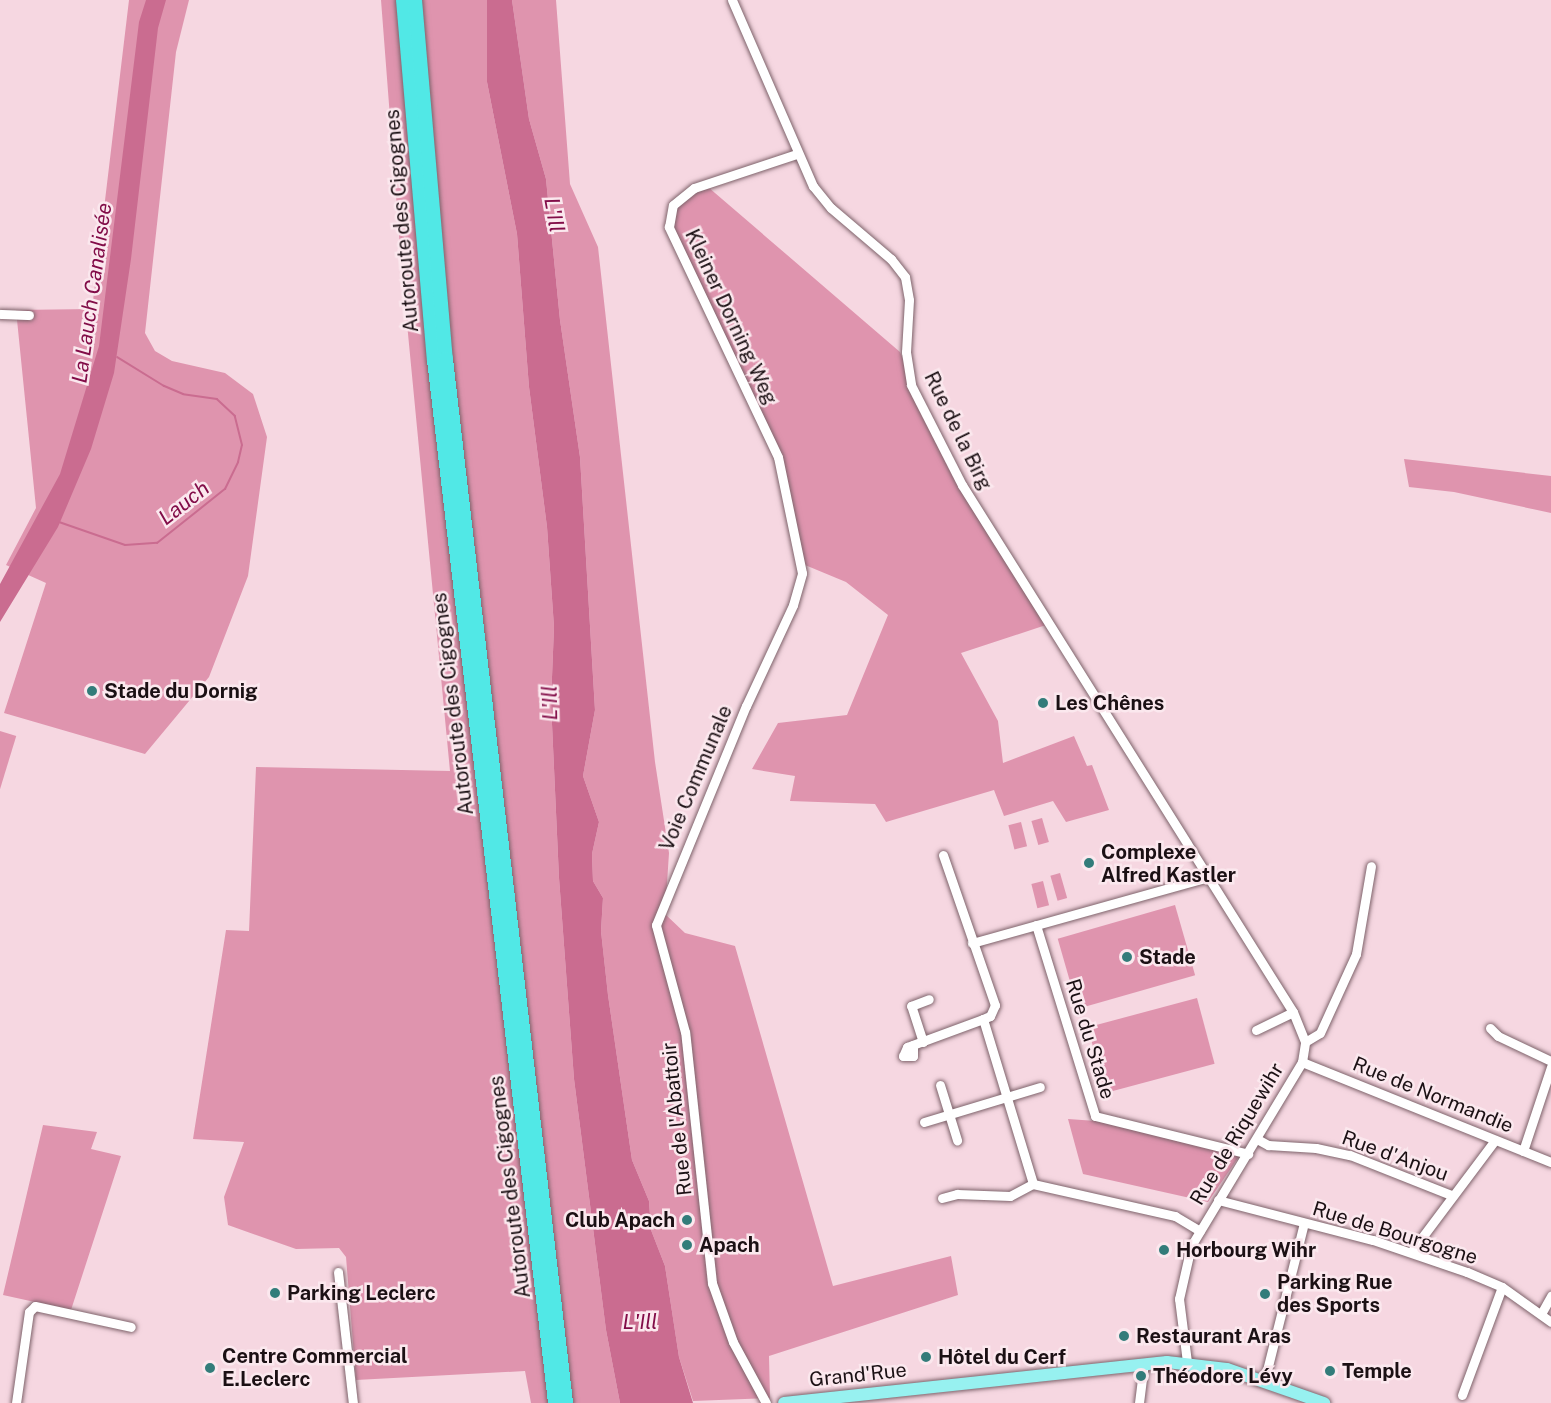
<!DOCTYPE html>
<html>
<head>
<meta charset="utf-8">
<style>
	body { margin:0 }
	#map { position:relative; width:1551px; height:1403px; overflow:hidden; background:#f6d7e1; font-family:"Public Sans",sans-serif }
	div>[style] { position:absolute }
	.green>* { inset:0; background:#df94ae; transform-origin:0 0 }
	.water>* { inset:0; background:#ca6c90 }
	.stream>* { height:2px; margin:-1px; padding:0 1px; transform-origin:1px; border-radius:1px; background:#ca6c90 }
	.roads { filter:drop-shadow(0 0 2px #7e636b) drop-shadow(0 0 2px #7e636b) }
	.minor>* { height:9px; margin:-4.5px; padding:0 4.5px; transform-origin:4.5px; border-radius:4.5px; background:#fff }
	.major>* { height:12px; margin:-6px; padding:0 6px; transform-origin:6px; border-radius:6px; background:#97f1f0 }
	.highway>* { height:14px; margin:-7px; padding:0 7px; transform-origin:7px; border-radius:7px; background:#51e8e6 }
	.dots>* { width:16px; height:16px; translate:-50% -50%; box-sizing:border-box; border:3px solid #fbe8ee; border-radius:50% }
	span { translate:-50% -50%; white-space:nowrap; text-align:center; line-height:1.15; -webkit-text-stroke:5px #fbe8ee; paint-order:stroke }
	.street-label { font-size:20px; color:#1b1014 }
	.poi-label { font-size:20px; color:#1b1014; font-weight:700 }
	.left { translate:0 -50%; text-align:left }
	.right { translate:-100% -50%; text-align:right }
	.water-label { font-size:21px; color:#820c48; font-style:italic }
</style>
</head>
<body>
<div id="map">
	<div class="green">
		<i style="clip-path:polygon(129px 0,189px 0,176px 52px,145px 333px,155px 351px,172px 361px,225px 373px,253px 394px,267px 437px,248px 576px,209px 677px,145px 754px,4px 713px,46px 583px,6px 565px,36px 508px,16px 310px,92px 309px)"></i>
		<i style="clip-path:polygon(381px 0,487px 0,487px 82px,517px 234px,529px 387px,547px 527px,554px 627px,551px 702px,559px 878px,574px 1079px,606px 1330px,620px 1403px,531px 1403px,525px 1371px,356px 1380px,346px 1257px,339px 1248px,296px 1249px,228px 1225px,224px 1197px,244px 1142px,193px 1139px,226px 930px,249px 931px,256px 767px,450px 771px,401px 261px)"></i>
		<i style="clip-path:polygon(512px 0,556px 0,570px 184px,598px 247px,655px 762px,669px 853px,665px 914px,685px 933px,735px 946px,833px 1286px,951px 1256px,958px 1295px,769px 1356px,770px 1398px,693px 1401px,679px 1357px,665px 1266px,651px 1230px,649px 1201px,632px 1160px,608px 995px,601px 931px,603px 898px,593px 881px,592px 854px,599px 822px,583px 776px,595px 710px,580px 457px,560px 320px,546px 179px,529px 119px)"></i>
		<i style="clip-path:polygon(708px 187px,900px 352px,948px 463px,1046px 625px,961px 653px,998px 721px,1003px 763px,1074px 736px,1087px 766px,1092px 765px,1109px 810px,1066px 822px,1053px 801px,1004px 816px,994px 790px,886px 822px,875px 804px,790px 801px,795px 776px,752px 769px,778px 723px,847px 715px,888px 615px,846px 582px,805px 565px,776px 455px,671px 233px,674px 199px)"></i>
		<i style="clip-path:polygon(1404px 459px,1551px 476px,1551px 513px,1454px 492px,1409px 487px)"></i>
		<i style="left:0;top:731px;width:17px;height:197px;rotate:17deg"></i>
		<i style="left:1042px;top:818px;width:25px;height:11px;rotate:74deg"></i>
		<i style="left:1021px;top:822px;width:25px;height:13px;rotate:76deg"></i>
		<i style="left:1060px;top:873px;width:26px;height:10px;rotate:74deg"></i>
		<i style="left:1043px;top:881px;width:25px;height:12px;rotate:76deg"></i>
		<i style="left:1175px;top:905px;width:73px;height:122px;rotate:74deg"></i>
		<i style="left:1197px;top:998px;width:68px;height:113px;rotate:75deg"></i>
		<i style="clip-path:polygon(1068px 1119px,1096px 1121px,1240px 1155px,1208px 1202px,1083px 1174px)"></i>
		<i style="clip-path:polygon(43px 1125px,97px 1132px,91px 1149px,121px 1156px,71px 1310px,3px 1295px)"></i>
	</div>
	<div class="water">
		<i style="clip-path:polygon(146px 0,166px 0,158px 28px,131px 259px,114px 373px,91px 449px,58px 527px,0 622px,0 584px,60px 474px,99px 346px,139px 22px)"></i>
		<i style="clip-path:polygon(487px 0,512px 0,529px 119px,546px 179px,560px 320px,580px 457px,595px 710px,583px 776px,599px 822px,592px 854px,593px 881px,603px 898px,601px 931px,608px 995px,632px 1160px,649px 1201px,651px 1230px,665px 1266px,679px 1357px,693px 1403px,620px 1403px,606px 1330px,574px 1079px,559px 878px,551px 702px,554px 627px,547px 527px,529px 387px,517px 234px,487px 82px)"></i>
	</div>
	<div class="stream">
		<i style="left:59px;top:522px;width:70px;rotate:19.2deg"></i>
		<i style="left:125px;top:545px;width:32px;rotate:-4deg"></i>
		<i style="left:157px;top:543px;width:87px;rotate:-38.5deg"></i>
		<i style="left:225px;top:489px;width:30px;rotate:-64deg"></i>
		<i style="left:238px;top:462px;width:17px;rotate:-77deg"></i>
		<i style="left:242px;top:445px;width:30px;rotate:-104deg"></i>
		<i style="left:235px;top:416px;width:25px;rotate:-137deg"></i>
		<i style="left:217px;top:399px;width:34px;rotate:-172deg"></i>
		<i style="left:183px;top:394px;width:21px;rotate:-157deg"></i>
		<i style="left:164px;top:386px;width:55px;rotate:-148.3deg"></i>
	</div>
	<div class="roads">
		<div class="minor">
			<i style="left:732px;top:0;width:203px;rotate:66.5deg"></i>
			<i style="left:813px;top:186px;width:28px;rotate:51deg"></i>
			<i style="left:831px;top:208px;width:79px;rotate:40.4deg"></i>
			<i style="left:891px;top:259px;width:23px;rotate:52deg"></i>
			<i style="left:905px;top:277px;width:23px;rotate:80deg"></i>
			<i style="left:909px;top:300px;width:52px;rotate:93.3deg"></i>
			<i style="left:906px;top:352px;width:33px;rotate:81deg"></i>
			<i style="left:911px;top:385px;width:112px;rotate:63deg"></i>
			<i style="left:962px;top:485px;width:622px;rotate:57.87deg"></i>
			<i style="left:1293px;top:1012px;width:32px;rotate:68deg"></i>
			<i style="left:0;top:314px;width:29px;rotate:2deg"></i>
			<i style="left:943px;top:855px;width:159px;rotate:70.9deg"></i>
			<i style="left:995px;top:1005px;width:12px;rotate:114deg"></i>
			<i style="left:990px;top:1016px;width:8px;rotate:157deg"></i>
			<i style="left:983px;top:1019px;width:172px;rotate:73.1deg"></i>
			<i style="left:1036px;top:925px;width:200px;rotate:72.8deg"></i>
			<i style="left:1095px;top:1116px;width:158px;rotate:13.9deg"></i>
			<i style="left:972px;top:943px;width:245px;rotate:-15.6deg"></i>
			<i style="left:1490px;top:1028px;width:11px;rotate:45deg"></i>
			<i style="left:1498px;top:1036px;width:59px;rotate:25.3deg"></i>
			<i style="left:1256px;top:1030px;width:41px;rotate:-25.9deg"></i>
			<i style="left:923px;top:1042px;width:38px;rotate:-108deg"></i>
			<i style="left:911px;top:1006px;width:19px;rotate:-21deg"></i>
			<i style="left:913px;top:1045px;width:11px;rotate:90deg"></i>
			<i style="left:913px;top:1056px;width:10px;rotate:180deg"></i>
			<i style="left:903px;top:1056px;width:10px;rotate:-66deg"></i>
			<i style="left:907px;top:1047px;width:81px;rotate:-20.2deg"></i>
			<i style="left:1302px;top:1062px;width:268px;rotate:21.9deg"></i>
			<i style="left:940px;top:1085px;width:58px;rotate:72.8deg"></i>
			<i style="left:924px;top:1122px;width:121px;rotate:-16.8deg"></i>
			<i style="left:1257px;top:1139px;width:13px;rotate:29deg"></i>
			<i style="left:1268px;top:1145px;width:48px;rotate:3.6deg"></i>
			<i style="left:1316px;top:1148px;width:35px;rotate:12deg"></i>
			<i style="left:1350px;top:1155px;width:109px;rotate:21.6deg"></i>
			<i style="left:1523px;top:1151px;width:89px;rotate:-71.6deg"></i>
			<i style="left:942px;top:1198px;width:16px;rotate:-15deg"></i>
			<i style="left:957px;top:1194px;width:53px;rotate:2.2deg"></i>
			<i style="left:1010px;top:1196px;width:26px;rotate:-28deg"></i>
			<i style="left:1033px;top:1184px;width:146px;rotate:12.7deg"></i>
			<i style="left:1175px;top:1216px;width:29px;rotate:31deg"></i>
			<i style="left:1218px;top:1200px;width:160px;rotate:14.5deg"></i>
			<i style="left:1373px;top:1240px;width:99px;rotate:18.8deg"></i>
			<i style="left:1467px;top:1272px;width:38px;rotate:23deg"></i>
			<i style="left:1502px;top:1287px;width:60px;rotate:35.5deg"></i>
			<i style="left:1411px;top:1252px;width:140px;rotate:-53.1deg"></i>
			<i style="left:338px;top:1272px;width:132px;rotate:83.5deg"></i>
			<i style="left:1541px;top:1314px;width:21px;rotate:-61deg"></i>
			<i style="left:1187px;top:1362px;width:64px;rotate:-97.2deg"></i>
			<i style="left:1179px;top:1299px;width:54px;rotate:-77.2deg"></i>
			<i style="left:1191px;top:1246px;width:215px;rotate:-58.9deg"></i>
			<i style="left:1302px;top:1062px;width:20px;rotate:-81deg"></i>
			<i style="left:1305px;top:1042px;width:17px;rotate:-31deg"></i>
			<i style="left:1320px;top:1033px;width:87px;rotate:-65.5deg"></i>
			<i style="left:1356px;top:954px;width:89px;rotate:-80.3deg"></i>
			<i style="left:1264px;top:1382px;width:164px;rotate:-75.9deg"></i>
			<i style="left:1462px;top:1395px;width:115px;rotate:-69.7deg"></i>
			<i style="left:16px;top:1403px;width:92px;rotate:-81.9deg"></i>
			<i style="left:29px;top:1312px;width:8px;rotate:-45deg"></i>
			<i style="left:35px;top:1306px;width:98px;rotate:12.3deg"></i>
			<i style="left:766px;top:1403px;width:69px;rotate:-118.4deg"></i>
			<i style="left:733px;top:1342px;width:63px;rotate:-109.6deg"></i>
			<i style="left:712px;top:1283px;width:252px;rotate:-96.1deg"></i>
			<i style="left:685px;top:1032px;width:111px;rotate:-105.2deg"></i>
			<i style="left:656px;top:925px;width:237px;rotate:-67.7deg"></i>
			<i style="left:746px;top:706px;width:111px;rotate:-65deg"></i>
			<i style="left:793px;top:605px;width:33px;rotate:-74deg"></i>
			<i style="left:802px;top:573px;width:118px;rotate:-101.7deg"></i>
			<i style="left:778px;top:457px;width:255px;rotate:-115.4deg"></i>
			<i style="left:669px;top:227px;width:22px;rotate:-80deg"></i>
			<i style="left:673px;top:205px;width:27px;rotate:-39deg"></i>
			<i style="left:694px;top:188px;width:108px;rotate:-18.3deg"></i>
			<i style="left:1139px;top:1403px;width:39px;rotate:-83deg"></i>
		</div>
		<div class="major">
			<i style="left:784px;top:1403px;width:385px;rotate:-6.1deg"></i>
			<i style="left:1167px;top:1362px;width:60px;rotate:6.7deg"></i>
			<i style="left:1227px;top:1369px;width:103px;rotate:19.3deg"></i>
		</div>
		<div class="highway">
			<i style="left:403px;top:0;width:361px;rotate:85.1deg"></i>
			<i style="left:434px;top:360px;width:1050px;rotate:83.38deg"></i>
			<i style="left:415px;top:0;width:360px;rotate:85.1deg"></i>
			<i style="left:446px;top:359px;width:1051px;rotate:83.44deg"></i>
		</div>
	</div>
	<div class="dots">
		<i style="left:92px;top:691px;background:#337c7a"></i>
		<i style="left:1043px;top:703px;background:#337c7a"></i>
		<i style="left:1089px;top:863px;background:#337c7a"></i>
		<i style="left:1127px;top:957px;background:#337c7a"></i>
		<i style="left:687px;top:1220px;background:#337c7a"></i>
		<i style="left:687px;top:1245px;background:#337c7a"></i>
		<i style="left:1164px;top:1250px;background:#337c7a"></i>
		<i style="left:275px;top:1293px;background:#337c7a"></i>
		<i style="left:1265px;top:1294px;background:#337c7a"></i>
		<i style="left:1124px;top:1336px;background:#337c7a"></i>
		<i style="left:926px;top:1357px;background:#337c7a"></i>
		<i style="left:210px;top:1368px;background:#337c7a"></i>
		<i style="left:1330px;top:1371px;background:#337c7a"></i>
		<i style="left:1141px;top:1376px;background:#337c7a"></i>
	</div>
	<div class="street-label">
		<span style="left:402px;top:221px;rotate:-95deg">Autoroute des Cigognes</span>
		<span style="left:731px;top:317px;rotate:65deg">Kleiner Dorning Weg</span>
		<span style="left:958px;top:431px;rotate:64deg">Rue de la Birg</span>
		<span style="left:453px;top:704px;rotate:-97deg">Autoroute des Cigognes</span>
		<span style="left:696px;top:778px;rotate:-67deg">Voie Communale</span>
		<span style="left:1090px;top:1039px;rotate:73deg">Rue du Stade</span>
		<span style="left:1433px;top:1095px;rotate:22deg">Rue de Normandie</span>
		<span style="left:677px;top:1119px;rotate:-96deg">Rue de l'Abattoir</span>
		<span style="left:1237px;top:1134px;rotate:-59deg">Rue de Riquewihr</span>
		<span style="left:1395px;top:1156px;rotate:20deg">Rue d'Anjou</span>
		<span style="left:510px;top:1187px;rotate:-97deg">Autoroute des Cigognes</span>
		<span style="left:1395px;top:1233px;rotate:17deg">Rue de Bourgogne</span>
		<span style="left:858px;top:1375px;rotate:-6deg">Grand'Rue</span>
	</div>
	<div class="poi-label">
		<span class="left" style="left:104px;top:691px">Stade du Dornig</span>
		<span class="left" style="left:1055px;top:703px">Les Chênes</span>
		<span class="left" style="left:1101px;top:864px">Complexe<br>Alfred Kastler</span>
		<span class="left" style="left:1139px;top:957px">Stade</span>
		<span class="right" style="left:675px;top:1220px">Club Apach</span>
		<span class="left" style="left:699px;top:1245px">Apach</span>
		<span class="left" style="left:1176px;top:1250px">Horbourg Wihr</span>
		<span class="left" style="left:1277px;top:1294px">Parking Rue<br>des Sports</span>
		<span class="left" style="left:287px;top:1293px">Parking Leclerc</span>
		<span class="left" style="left:1136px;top:1336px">Restaurant Aras</span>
		<span class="left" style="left:222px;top:1368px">Centre Commercial<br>E.Leclerc</span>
		<span class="left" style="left:938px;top:1357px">Hôtel du Cerf</span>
		<span class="left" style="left:1342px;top:1371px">Temple</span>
		<span class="left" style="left:1153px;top:1376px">Théodore Lévy</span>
	</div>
	<div class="water-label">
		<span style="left:554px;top:215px;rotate:80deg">L'Ill</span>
		<span style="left:92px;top:293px;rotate:-82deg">La Lauch Canalisée</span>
		<span style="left:184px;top:503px;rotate:-38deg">Lauch</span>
		<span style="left:550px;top:703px;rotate:-91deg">L'Ill</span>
		<span style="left:640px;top:1322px">L'Ill</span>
	</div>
</div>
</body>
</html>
